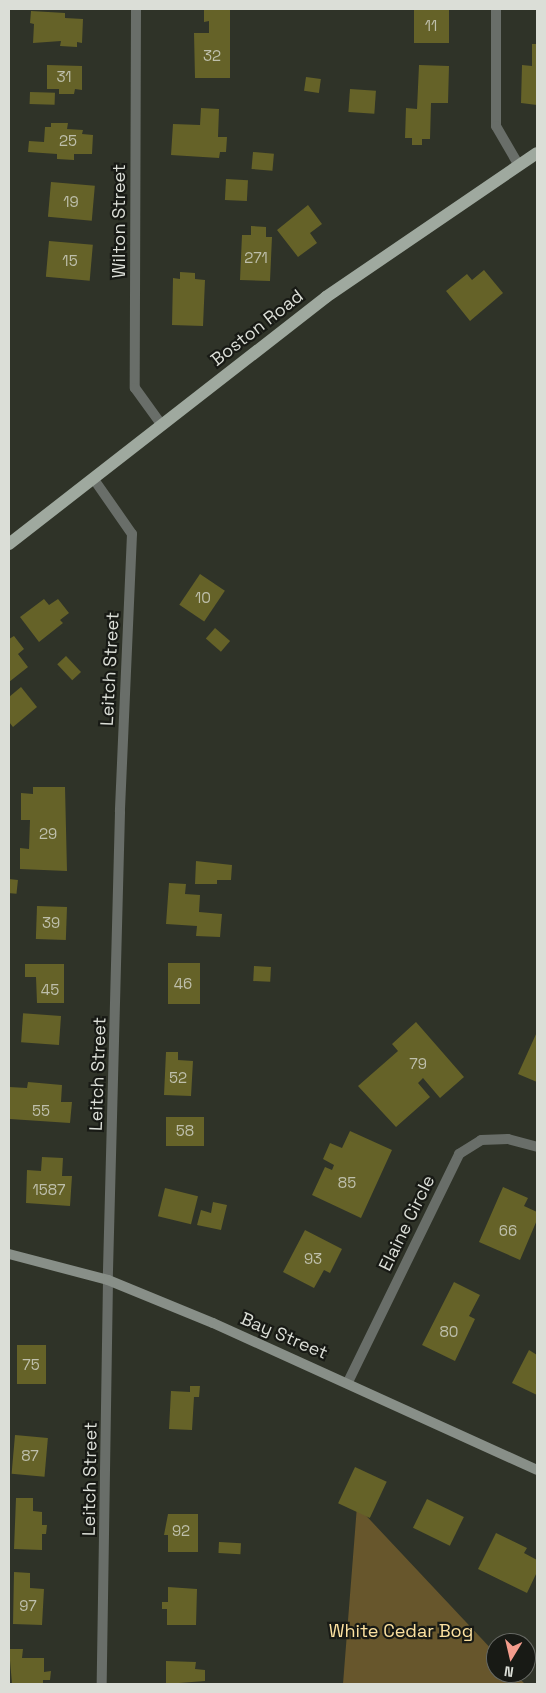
<!DOCTYPE html>
<html>
<head>
<meta charset="utf-8">
<style>
	body { margin:0 }
	#map { position:relative; width:546px; height:1693px; overflow:hidden; background:#2f3328; font-family:"Space Grotesk",sans-serif }
	div>[style] { position:absolute }
	.green>* { inset:0; background:#67562c }
	.building>* { inset:0; background:#656228; transform-origin:0 0 }
	.street>* { height:10px; margin:-5px; padding:0 5px; transform-origin:5px; border-radius:5px; background:#696e69 }
	.secondary>* { height:10px; margin:-5px; padding:0 5px; transform-origin:5px; border-radius:5px; background:#888f88 }
	.primary>* { height:12px; margin:-6px; padding:0 6px; transform-origin:6px; border-radius:6px; background:#9fa99f }
	span { translate:-50% -50%; white-space:nowrap; text-align:center; line-height:1.15; -webkit-text-stroke:4.5px #181a15; paint-order:stroke }
	.number-label { font-size:15px; color:#bebfab }
	.number-label span { -webkit-text-stroke-width:0 }
	.street-label { font-size:18px; color:#dbded7 }
	.park-label { font-size:18px; color:#fce1a0 }
	.frame { position:absolute; inset:0; border:10px solid #dbded7; pointer-events:none }
	.north { position:absolute; left:486px; top:1633px; width:50px; height:50px; box-sizing:border-box; background:#181a15; border:1px solid #666863; border-radius:50%; rotate:189deg; font-size:14px; font-weight:700; line-height:20px; text-align:center; color:#dbded7 }
	.north::after { content:''; display:block; margin:auto; width:18px; height:22px; background:#f49d8d; clip-path:polygon(50% 0,100% 100%,50% 72%,0 100%) }
</style>
</head>
<body>
<div id="map">
	<div class="green">
		<i style="clip-path:polygon(357px 1506px,496px 1654px,496px 1673px,514px 1673px,525px 1684px,343px 1684px)"></i>
	</div>
	<div class="building">
		<i style="clip-path:polygon(204px 9px,230px 9px,230px 78px,195px 78px,194px 33px,209px 33px,209px 21px,204px 22px)"></i>
		<i style="left:414px;top:9px;width:35px;height:34px"></i>
		<i style="clip-path:polygon(31px 11px,65px 13px,65px 18px,83px 19px,82px 43px,77px 42px,77px 47px,60px 46px,61px 41px,33px 43px,34px 24px,30px 23px)"></i>
		<i style="clip-path:polygon(532px 44px,537px 44px,537px 105px,521px 103px,522px 65px,532px 66px)"></i>
		<i style="clip-path:polygon(47px 65px,82px 66px,82px 90px,75px 89px,74px 94px,59px 94px,59px 89px,47px 89px)"></i>
		<i style="clip-path:polygon(419px 65px,449px 66px,448px 103px,431px 103px,430px 139px,422px 139px,422px 145px,412px 145px,412px 138px,405px 138px,406px 108px,417px 109px)"></i>
		<i style="left:306px;top:77px;width:15px;height:14px;rotate:8deg"></i>
		<i style="left:350px;top:89px;width:26px;height:23px;rotate:4deg"></i>
		<i style="left:30px;top:92px;width:25px;height:12px;rotate:2deg"></i>
		<i style="clip-path:polygon(201px 108px,219px 109px,218px 137px,227px 137px,226px 152px,220px 152px,219px 158px,171px 155px,173px 124px,200px 125px)"></i>
		<i style="clip-path:polygon(51px 123px,68px 123px,67px 129px,83px 130px,82px 134px,93px 135px,92px 154px,74px 154px,74px 160px,57px 159px,57px 154px,28px 152px,29px 141px,44px 142px,45px 127px,51px 127px)"></i>
		<i style="left:253px;top:152px;width:21px;height:17px;rotate:5deg"></i>
		<i style="left:226px;top:179px;width:22px;height:21px;rotate:3deg"></i>
		<i style="left:51px;top:182px;width:44px;height:35px;rotate:5deg"></i>
		<i style="clip-path:polygon(308px 205px,322px 224px,310px 233px,317px 243px,298px 257px,277px 230px)"></i>
		<i style="clip-path:polygon(251px 226px,266px 227px,266px 237px,272px 237px,270px 281px,240px 280px,242px 235px,251px 235px)"></i>
		<i style="left:49px;top:241px;width:44px;height:36px;rotate:5deg"></i>
		<i style="clip-path:polygon(484px 270px,503px 293px,470px 321px,446px 291px,467px 274px,472px 280px)"></i>
		<i style="clip-path:polygon(180px 272px,195px 273px,195px 279px,205px 280px,203px 326px,172px 325px,173px 278px,180px 279px)"></i>
		<i style="left:200px;top:574px;width:30px;height:37px;rotate:34deg"></i>
		<i style="clip-path:polygon(44px 599px,49px 605px,58px 599px,69px 613px,60px 620px,63px 623px,39px 642px,20px 617px)"></i>
		<i style="left:215px;top:628px;width:20px;height:14px;rotate:41deg"></i>
		<i style="clip-path:polygon(14px 636px,24px 649px,18px 654px,28px 667px,9px 682px,9px 639px)"></i>
		<i style="left:66px;top:656px;width:22px;height:12px;rotate:47deg"></i>
		<i style="clip-path:polygon(21px 687px,37px 707px,13px 727px,9px 722px,9px 697px)"></i>
		<i style="clip-path:polygon(33px 787px,65px 787px,67px 871px,20px 869px,20px 848px,29px 849px,30px 820px,21px 820px,21px 793px,33px 794px)"></i>
		<i style="clip-path:polygon(196px 861px,232px 865px,231px 880px,217px 880px,217px 884px,195px 884px)"></i>
		<i style="left:9px;top:879px;width:9px;height:14px;rotate:6deg"></i>
		<i style="clip-path:polygon(169px 883px,186px 884px,185px 894px,200px 895px,199px 912px,222px 914px,220px 937px,196px 936px,197px 926px,166px 924px)"></i>
		<i style="left:37px;top:906px;width:30px;height:33px;rotate:2deg"></i>
		<i style="left:168px;top:963px;width:32px;height:41px"></i>
		<i style="clip-path:polygon(25px 964px,64px 964px,64px 1003px,37px 1003px,36px 977px,25px 977px)"></i>
		<i style="left:254px;top:966px;width:17px;height:15px;rotate:3deg"></i>
		<i style="left:61px;top:1016px;width:29px;height:38px;rotate:94deg"></i>
		<i style="clip-path:polygon(416px 1022px,464px 1077px,440px 1098px,423px 1078px,418px 1083px,430px 1097px,396px 1127px,358px 1086px,398px 1051px,392px 1044px)"></i>
		<i style="clip-path:polygon(537px 1032px,537px 1082px,518px 1074px)"></i>
		<i style="clip-path:polygon(166px 1052px,178px 1052px,178px 1060px,193px 1061px,191px 1096px,164px 1095px)"></i>
		<i style="clip-path:polygon(28px 1082px,62px 1085px,61px 1102px,72px 1102px,70px 1123px,10px 1119px,9px 1087px,27px 1088px)"></i>
		<i style="left:166px;top:1117px;width:38px;height:29px"></i>
		<i style="clip-path:polygon(350px 1131px,392px 1150px,361px 1218px,312px 1195px,325px 1167px,332px 1170px,334px 1165px,323px 1159px,330px 1143px,342px 1148px)"></i>
		<i style="clip-path:polygon(42px 1157px,63px 1158px,62px 1176px,72px 1176px,70px 1206px,26px 1203px,27px 1170px,41px 1171px)"></i>
		<i style="clip-path:polygon(503px 1187px,528px 1198px,524px 1206px,537px 1212px,537px 1220px,520px 1260px,479px 1242px)"></i>
		<i style="left:165px;top:1188px;width:34px;height:29px;rotate:14deg"></i>
		<i style="clip-path:polygon(213px 1202px,227px 1205px,221px 1230px,197px 1225px,201px 1210px,211px 1213px)"></i>
		<i style="clip-path:polygon(305px 1230px,342px 1249px,330px 1273px,324px 1270px,314px 1288px,283px 1272px)"></i>
		<i style="clip-path:polygon(454px 1282px,480px 1295px,469px 1316px,475px 1319px,455px 1361px,422px 1345px)"></i>
		<i style="left:46px;top:1345px;width:39px;height:29px;rotate:90deg"></i>
		<i style="clip-path:polygon(529px 1350px,537px 1355px,537px 1395px,512px 1383px)"></i>
		<i style="clip-path:polygon(190px 1386px,200px 1386px,199px 1397px,194px 1397px,192px 1430px,169px 1429px,171px 1391px,190px 1392px)"></i>
		<i style="left:15px;top:1435px;width:33px;height:39px;rotate:5deg"></i>
		<i style="left:355px;top:1467px;width:35px;height:40px;rotate:25deg"></i>
		<i style="clip-path:polygon(16px 1498px,33px 1498px,33px 1511px,42px 1512px,42px 1525px,47px 1525px,46px 1534px,42px 1534px,42px 1550px,14px 1549px)"></i>
		<i style="left:427px;top:1499px;width:41px;height:32px;rotate:26deg"></i>
		<i style="clip-path:polygon(168px 1514px,198px 1514px,198px 1552px,168px 1552px,168px 1535px,164px 1535px)"></i>
		<i style="clip-path:polygon(496px 1533px,527px 1548px,524px 1553px,537px 1560px,537px 1572px,527px 1593px,478px 1569px)"></i>
		<i style="left:219px;top:1542px;width:22px;height:11px;rotate:3deg"></i>
		<i style="clip-path:polygon(14px 1572px,30px 1573px,30px 1588px,44px 1589px,42px 1625px,13px 1624px)"></i>
		<i style="clip-path:polygon(168px 1587px,197px 1589px,196px 1625px,167px 1625px,167px 1609px,162px 1609px,162px 1602px,168px 1602px)"></i>
		<i style="clip-path:polygon(9px 1649px,23px 1649px,22px 1658px,44px 1658px,44px 1672px,51px 1671px,50px 1680px,43px 1680px,43px 1684px,12px 1684px)"></i>
		<i style="clip-path:polygon(166px 1661px,196px 1662px,195px 1669px,205px 1670px,205px 1681px,166px 1684px)"></i>
	</div>
	<div class="street">
		<i style="left:136px;top:9px;width:379px;rotate:90.2deg"></i>
		<i style="left:135px;top:388px;width:44px;rotate:54.2deg"></i>
		<i style="left:496px;top:9px;width:117px;rotate:90deg"></i>
		<i style="left:496px;top:126px;width:44px;rotate:59.9deg"></i>
		<i style="left:93px;top:478px;width:68px;rotate:55.1deg"></i>
		<i style="left:132px;top:534px;width:278px;rotate:92.5deg"></i>
		<i style="left:120px;top:812px;width:468px;rotate:91.5deg"></i>
		<i style="left:108px;top:1280px;width:404px;rotate:90.9deg"></i>
		<i style="left:348px;top:1382px;width:254px;rotate:-64deg"></i>
		<i style="left:459px;top:1154px;width:26px;rotate:-32deg"></i>
		<i style="left:481px;top:1140px;width:27px;rotate:-2deg"></i>
		<i style="left:508px;top:1139px;width:30px;rotate:15deg"></i>
	</div>
	<div class="secondary">
		<i style="left:9px;top:1254px;width:102px;rotate:14.7deg"></i>
		<i style="left:108px;top:1280px;width:113px;rotate:22.3deg"></i>
		<i style="left:213px;top:1323px;width:356px;rotate:24.4deg"></i>
	</div>
	<div class="primary">
		<i style="left:9px;top:544px;width:402px;rotate:-37.9deg"></i>
		<i style="left:326px;top:297px;width:255px;rotate:-34.3deg"></i>
	</div>
	<div class="number-label">
		<span style="left:431px;top:26px">11</span>
		<span style="left:212px;top:56px">32</span>
		<span style="left:64px;top:77px">31</span>
		<span style="left:68px;top:141px">25</span>
		<span style="left:71px;top:202px">19</span>
		<span style="left:256px;top:258px">271</span>
		<span style="left:70px;top:261px">15</span>
		<span style="left:203px;top:598px">10</span>
		<span style="left:48px;top:834px">29</span>
		<span style="left:51px;top:923px">39</span>
		<span style="left:183px;top:984px">46</span>
		<span style="left:50px;top:990px">45</span>
		<span style="left:418px;top:1064px">79</span>
		<span style="left:178px;top:1078px">52</span>
		<span style="left:41px;top:1111px">55</span>
		<span style="left:185px;top:1131px">58</span>
		<span style="left:347px;top:1183px">85</span>
		<span style="left:49px;top:1190px">1587</span>
		<span style="left:508px;top:1231px">66</span>
		<span style="left:313px;top:1259px">93</span>
		<span style="left:449px;top:1332px">80</span>
		<span style="left:31px;top:1365px">75</span>
		<span style="left:30px;top:1456px">87</span>
		<span style="left:181px;top:1531px">92</span>
		<span style="left:28px;top:1606px">97</span>
	</div>
	<div class="street-label">
		<span style="left:119px;top:221px;rotate:-90deg">Wilton Street</span>
		<span style="left:257px;top:328px;rotate:-38deg">Boston Road</span>
		<span style="left:110px;top:669px;rotate:-87deg">Leitch Street</span>
		<span style="left:98px;top:1074px;rotate:-88deg">Leitch Street</span>
		<span style="left:407px;top:1223px;rotate:-64deg">Elaine Circle</span>
		<span style="left:284px;top:1336px;rotate:23deg">Bay Street</span>
		<span style="left:90px;top:1479px;rotate:-89deg">Leitch Street</span>
	</div>
	<div class="park-label">
		<span style="left:401px;top:1631px">White Cedar Bog</span>
	</div>
	<div class="frame"></div>
	<div class="north">N</div>
</div>
</body>
</html>
